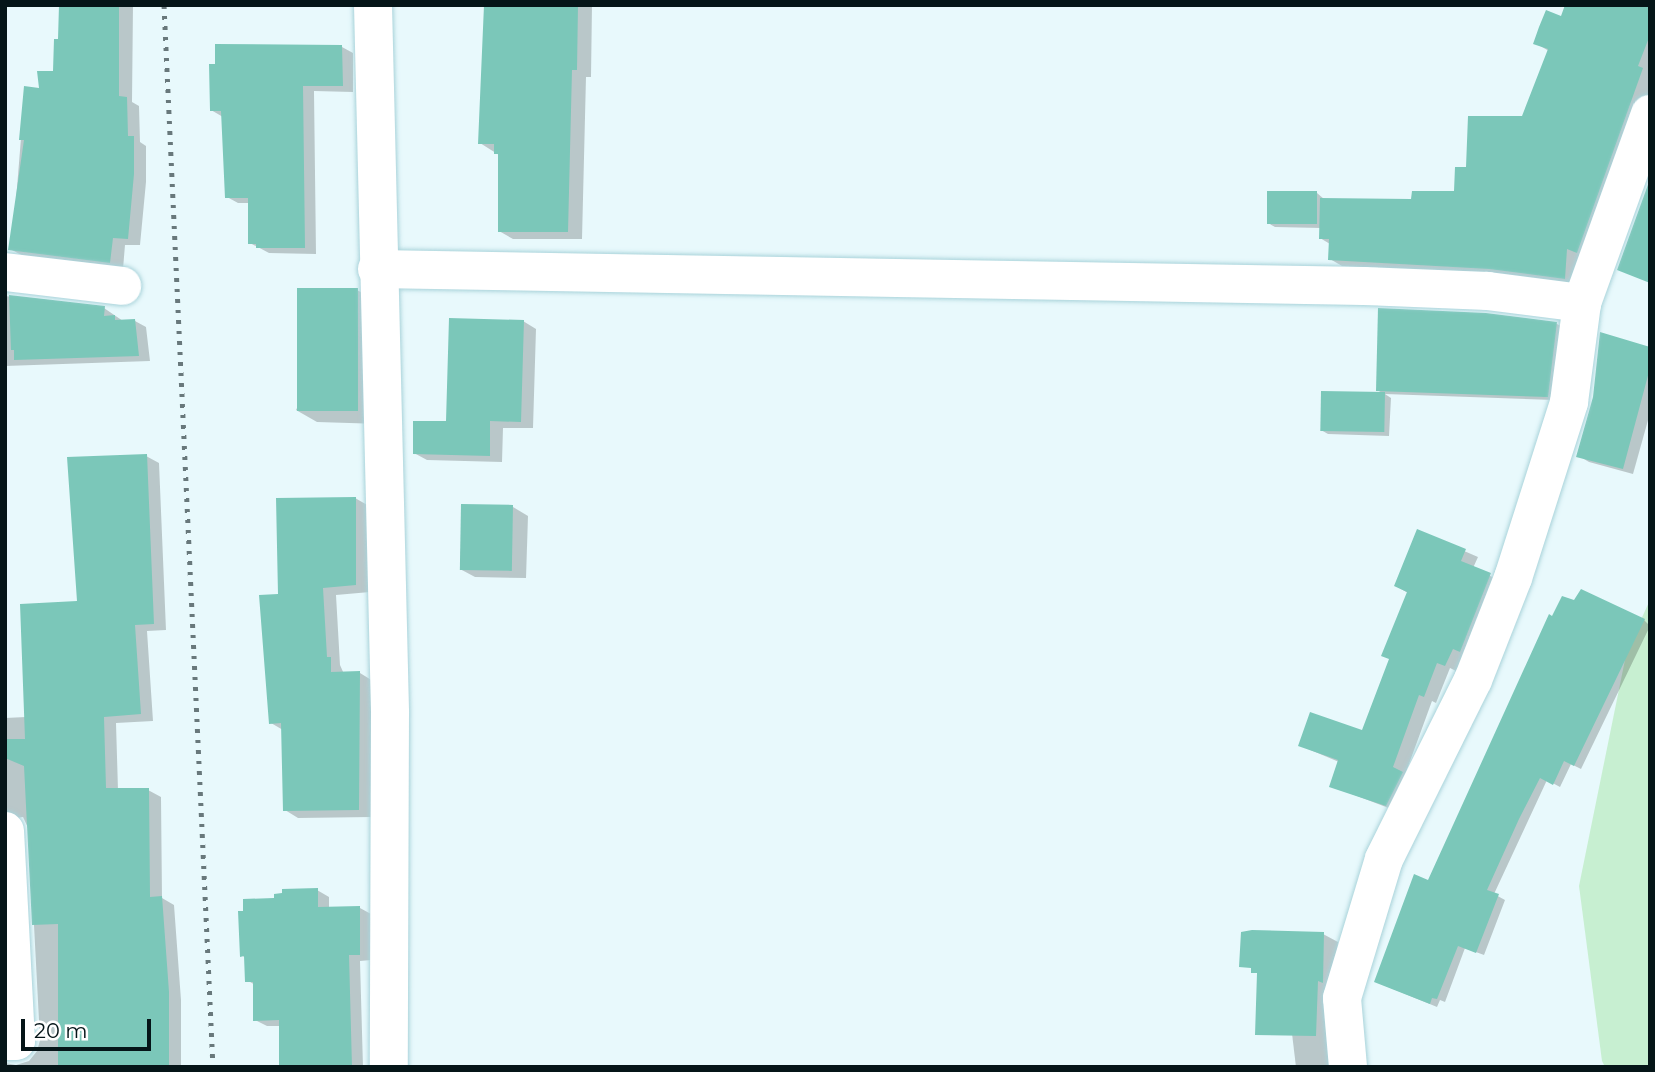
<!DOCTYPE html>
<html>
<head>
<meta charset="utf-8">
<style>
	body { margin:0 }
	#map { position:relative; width:1655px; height:1072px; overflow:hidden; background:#e8f9fc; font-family:Montserrat,sans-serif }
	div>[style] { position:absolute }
	.green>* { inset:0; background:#c7efd1 }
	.shadow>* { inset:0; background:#0003 }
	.building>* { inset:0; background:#7bc7b9; transform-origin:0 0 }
	.roads { filter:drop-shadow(0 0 2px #a9d3da) drop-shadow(0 0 2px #a9d3da) }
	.minor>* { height:38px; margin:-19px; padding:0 19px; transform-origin:19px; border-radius:19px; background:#fff }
	.rail>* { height:5px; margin-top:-2.5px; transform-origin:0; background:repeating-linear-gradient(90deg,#68787b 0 3.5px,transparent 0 10.5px) }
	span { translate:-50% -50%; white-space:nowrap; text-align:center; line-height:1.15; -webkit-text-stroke:5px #fff; paint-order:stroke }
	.frame { position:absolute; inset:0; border:7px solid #051518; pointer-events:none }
	.scale { position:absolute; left:21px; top:1019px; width:130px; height:32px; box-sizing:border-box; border:4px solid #051518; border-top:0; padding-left:9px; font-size:21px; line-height:24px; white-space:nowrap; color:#051518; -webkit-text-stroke:5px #fff; paint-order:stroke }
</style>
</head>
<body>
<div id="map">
	<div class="green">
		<i style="clip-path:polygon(1650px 600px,1650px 1067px,1605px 1067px,1602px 1061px,1579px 886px,1627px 650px)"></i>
	</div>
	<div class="shadow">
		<i style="clip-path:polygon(61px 5px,133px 5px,132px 102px,139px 106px,140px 142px,146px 146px,146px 182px,140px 245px,125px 245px,123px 269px,25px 257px,12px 250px,25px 88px,41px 90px,54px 73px,60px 41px)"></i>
		<i style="clip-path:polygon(486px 5px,592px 5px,591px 77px,586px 77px,582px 239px,513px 239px,499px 231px,499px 155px,480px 143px)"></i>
		<i style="clip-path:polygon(1650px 5px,1650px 89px,1576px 284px,1342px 266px,1330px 259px,1330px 244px,1320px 238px,1321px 228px,1275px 227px,1268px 223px,1317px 193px,1324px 199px,1413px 201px,1456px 193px,1468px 169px,1523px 118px,1549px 51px,1535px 43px,1562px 18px)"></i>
		<i style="clip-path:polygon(342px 47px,353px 53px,353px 92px,314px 91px,316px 254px,269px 253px,250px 243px,250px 203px,238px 203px,227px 197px,223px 117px,211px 110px)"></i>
		<i style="clip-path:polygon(357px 290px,379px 302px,381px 424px,317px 422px,296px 410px)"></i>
		<i style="clip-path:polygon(5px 296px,104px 308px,123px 321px,135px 321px,146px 327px,150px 361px,5px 366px)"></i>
		<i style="clip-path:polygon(1486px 315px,1557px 324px,1564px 328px,1554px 400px,1385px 394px,1391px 398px,1389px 436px,1328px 434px,1321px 430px,1384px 394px,1377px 390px)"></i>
		<i style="clip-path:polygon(523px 321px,536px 329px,533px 428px,503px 428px,502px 462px,427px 460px,414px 453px,448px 423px)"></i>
		<i style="clip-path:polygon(1650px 349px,1650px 413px,1633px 474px,1589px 462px,1579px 456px)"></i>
		<i style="clip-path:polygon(146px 456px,159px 463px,166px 630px,147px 631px,153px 721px,116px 723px,118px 790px,148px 790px,161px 797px,162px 898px,174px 905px,181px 1000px,181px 1067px,5px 1067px,5px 1063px,16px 1065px,29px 1061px,37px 1051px,40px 1040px,29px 830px,23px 817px,5px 820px,5px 718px,26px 717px)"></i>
		<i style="clip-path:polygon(355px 498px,369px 506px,370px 592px,336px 595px,340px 665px,344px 674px,360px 673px,373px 681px,372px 817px,298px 818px,285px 810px,283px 730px,271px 723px,280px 596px)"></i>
		<i style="clip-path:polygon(463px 506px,513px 507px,528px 516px,526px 578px,475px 577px,460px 569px)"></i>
		<i style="clip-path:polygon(1418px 531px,1478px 557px,1473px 568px,1503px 582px,1458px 672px,1450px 668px,1436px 703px,1432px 701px,1405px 775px,1399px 812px,1331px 786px,1339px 762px,1301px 746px,1363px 733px,1391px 660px,1408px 593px,1396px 586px)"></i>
		<i style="clip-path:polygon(1644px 620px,1650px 626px,1581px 769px,1571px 764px,1560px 787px,1547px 780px,1494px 894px,1505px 900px,1484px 955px,1465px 948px,1445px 1002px,1440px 1000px,1437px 1007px,1376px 982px,1429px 882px)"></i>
		<i style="clip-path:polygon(317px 890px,329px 897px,329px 908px,360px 908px,371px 914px,371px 960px,360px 961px,363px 1067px,280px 1067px,280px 1026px,267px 1026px,255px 1020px,255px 985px,247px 980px,246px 958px,241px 955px,276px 900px)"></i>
		<i style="clip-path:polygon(1280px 933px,1323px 934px,1338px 942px,1329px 1067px,1296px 1067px)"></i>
	</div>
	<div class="building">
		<i style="clip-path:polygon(59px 5px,119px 5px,119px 96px,127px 97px,128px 136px,134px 136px,134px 174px,128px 239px,113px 238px,110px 263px,8px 250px,24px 140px,19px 140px,24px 86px,39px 88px,37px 71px,53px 71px,54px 39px,58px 39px)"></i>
		<i style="clip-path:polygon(484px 5px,578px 5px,577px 70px,572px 70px,568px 232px,498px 232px,498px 154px,494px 154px,494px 144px,478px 144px)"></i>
		<i style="clip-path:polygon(1565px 5px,1650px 5px,1650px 35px,1638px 66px,1643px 68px,1577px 253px,1567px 249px,1565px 279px,1489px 269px,1328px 260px,1329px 239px,1319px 239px,1320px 198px,1411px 199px,1412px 191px,1454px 191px,1455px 167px,1466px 167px,1468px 116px,1522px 116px,1548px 49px,1533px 44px,1539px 27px,1546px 10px,1561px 16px)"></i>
		<i style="clip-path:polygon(215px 44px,342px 45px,343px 86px,303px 86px,305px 248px,256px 248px,256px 244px,248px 244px,248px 198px,225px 198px,221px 111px,210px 111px,209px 64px,215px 64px)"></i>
		<i style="clip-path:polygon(1650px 179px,1650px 283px,1617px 270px)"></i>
		<i style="left:1267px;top:191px;width:50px;height:33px"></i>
		<i style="left:297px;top:288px;width:61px;height:123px"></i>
		<i style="clip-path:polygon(9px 295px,105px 306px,104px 316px,115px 315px,115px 320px,135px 319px,139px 356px,14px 360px,14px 350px,11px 350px)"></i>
		<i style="clip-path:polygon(1378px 308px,1486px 313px,1557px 322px,1548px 397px,1376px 391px)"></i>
		<i style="clip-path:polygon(449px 318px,524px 320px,521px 422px,490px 421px,490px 456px,413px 454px,413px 421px,446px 421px)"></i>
		<i style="clip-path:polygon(1600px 332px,1650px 347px,1650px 368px,1623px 469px,1576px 457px,1593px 397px)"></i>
		<i style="left:1321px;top:391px;width:64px;height:40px;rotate:1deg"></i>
		<i style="clip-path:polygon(147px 454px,154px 624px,135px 625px,141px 714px,104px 717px,106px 788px,149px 788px,150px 897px,162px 896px,169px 992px,169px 1067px,58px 1067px,58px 924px,32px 925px,24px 766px,5px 758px,5px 739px,25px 739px,20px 604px,77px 601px,67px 457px)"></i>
		<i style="clip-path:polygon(356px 497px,356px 585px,323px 588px,327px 657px,331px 657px,331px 672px,360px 671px,359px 810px,283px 811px,281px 723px,269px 724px,259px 595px,278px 594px,276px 498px)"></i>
		<i style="left:461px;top:504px;width:52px;height:66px;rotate:1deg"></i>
		<i style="clip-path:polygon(1417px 529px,1466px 549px,1461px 561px,1491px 573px,1460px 652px,1453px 649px,1445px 666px,1437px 663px,1424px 697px,1419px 695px,1393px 767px,1403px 772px,1386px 806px,1329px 787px,1338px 760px,1298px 746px,1310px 712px,1362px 730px,1389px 659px,1381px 656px,1407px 592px,1394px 586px)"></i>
		<i style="clip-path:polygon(1581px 589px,1645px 619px,1574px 766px,1564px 761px,1553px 785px,1540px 778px,1519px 819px,1487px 890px,1499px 894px,1476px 953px,1458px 946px,1437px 999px,1432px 998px,1430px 1004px,1374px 982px,1414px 874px,1428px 880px,1549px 614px,1552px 616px,1562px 596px,1574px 600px)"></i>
		<i style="clip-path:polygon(318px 888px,318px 907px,360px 906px,360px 955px,349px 955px,352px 1067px,279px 1067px,279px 1020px,253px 1021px,253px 982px,245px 982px,244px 956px,240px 957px,238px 911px,243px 911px,243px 899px,274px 898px,274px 894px,282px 893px,282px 889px)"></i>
		<i style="clip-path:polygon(1252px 930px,1324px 932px,1323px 983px,1318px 981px,1316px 1036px,1255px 1035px,1257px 973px,1251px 973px,1251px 968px,1239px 967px,1241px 932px)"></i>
	</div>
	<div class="roads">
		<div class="minor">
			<i style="left:373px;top:5px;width:708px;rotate:88.62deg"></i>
			<i style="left:390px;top:713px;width:354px;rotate:90.2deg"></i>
			<i style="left:377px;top:269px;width:987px;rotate:0.99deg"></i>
			<i style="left:1364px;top:286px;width:124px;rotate:2.3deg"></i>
			<i style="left:1488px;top:291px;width:95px;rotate:7.3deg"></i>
			<i style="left:5px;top:272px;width:118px;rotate:6.8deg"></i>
			<i style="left:5px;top:831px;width:210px;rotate:87deg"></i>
			<i style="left:16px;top:1041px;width:11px;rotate:180deg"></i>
			<i style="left:1348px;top:1067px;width:69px;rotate:-95deg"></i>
			<i style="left:1342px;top:998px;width:145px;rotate:-73.2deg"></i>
			<i style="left:1384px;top:859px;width:200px;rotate:-63.6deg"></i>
			<i style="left:1473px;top:680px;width:110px;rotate:-68.6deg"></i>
			<i style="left:1513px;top:578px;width:185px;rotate:-72.3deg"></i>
			<i style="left:1569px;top:402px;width:100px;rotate:-82.5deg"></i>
			<i style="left:1582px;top:303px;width:201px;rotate:-70.2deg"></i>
		</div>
	</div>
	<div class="rail">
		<i style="left:164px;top:5px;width:1063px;rotate:87.36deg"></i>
	</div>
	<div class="frame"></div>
	<div class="scale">20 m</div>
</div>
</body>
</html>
